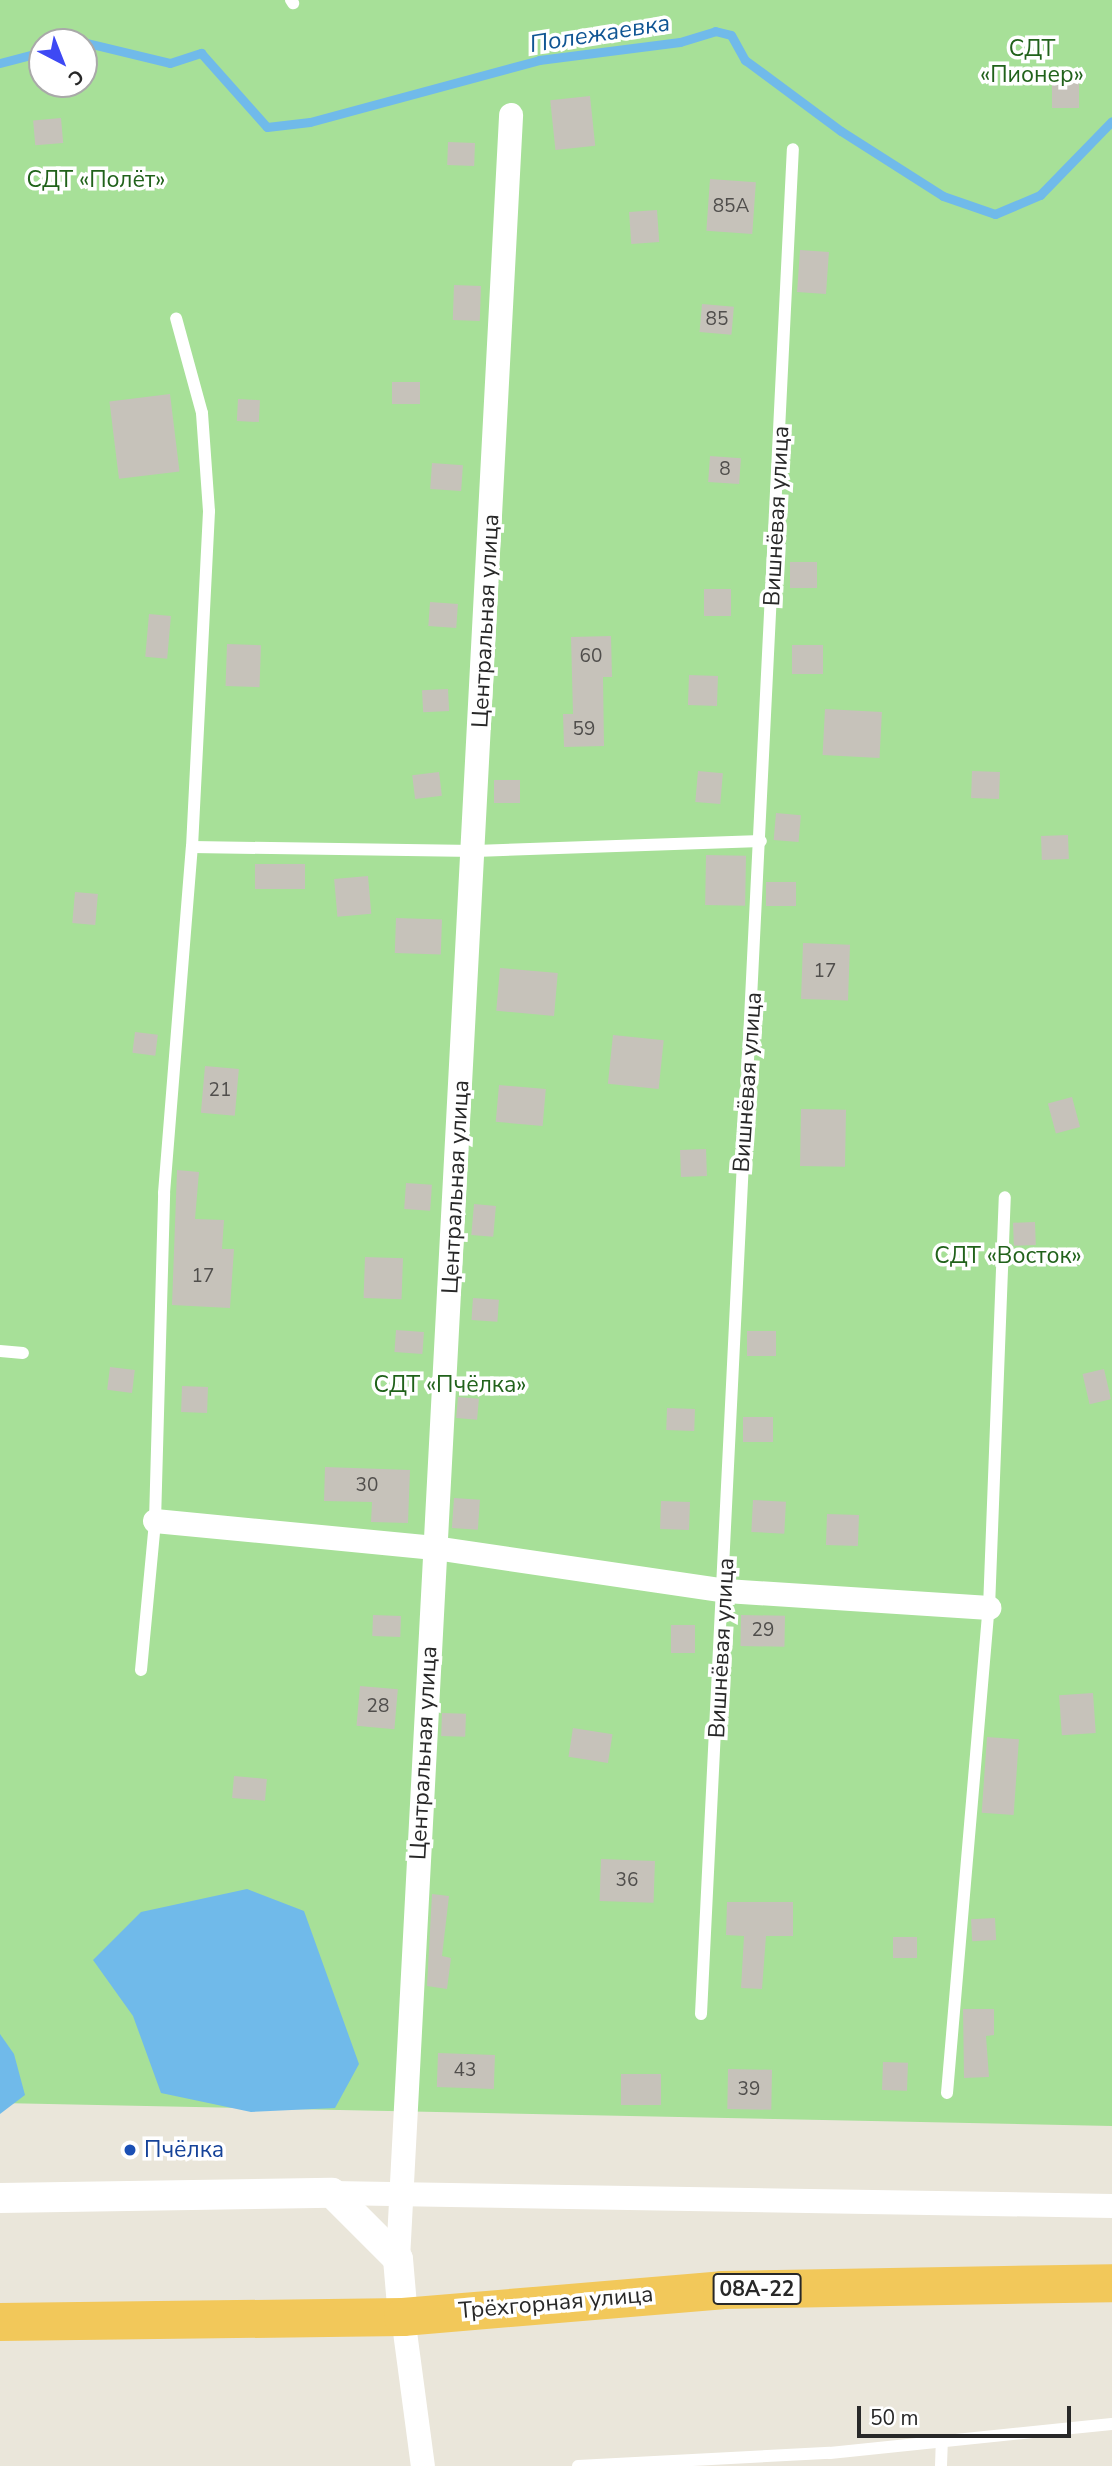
<!DOCTYPE html>
<html>
<head>
<meta charset="utf-8">
<style>
	body { margin:0 }
	#map { position:relative; width:1112px; height:2466px; overflow:hidden; background:#eae6da; font-family:"Nunito Sans",sans-serif }
	div>[style] { position:absolute }
	.green>* { inset:0; background:#a7e098 }
	.water>* { inset:0; background:#70baea }
	.stream>* { height:9px; margin:-4.5px; padding:0 4.5px; transform-origin:4.5px; border-radius:4.5px; background:#70baea }
	.building>* { inset:0; background:#c6c2ba; transform-origin:0 0 }
	.service>* { height:12px; margin:-6px; padding:0 6px; transform-origin:6px; border-radius:6px; background:#fff }
	.minor>* { height:24px; margin:-12px; padding:0 12px; transform-origin:12px; border-radius:12px; background:#fff }
	.tertiary>* { height:30px; margin:-15px; padding:0 15px; transform-origin:15px; border-radius:15px; background:#fff }
	.trunk>* { height:38px; margin:-19px; padding:0 19px; transform-origin:19px; border-radius:19px; background:#f2c85a }
	.dots>* { width:19px; height:19px; translate:-50% -50%; box-sizing:border-box; border:4px solid #fff; border-radius:50% }
	span { translate:-50% -50%; white-space:nowrap; text-align:center; line-height:1.15; -webkit-text-stroke:7px #fff; paint-order:stroke }
	.number-label { font-size:19px; color:#504e4c }
	.number-label span { -webkit-text-stroke-width:0 }
	.shield-label span { padding:2px 5px; background:#fff; border:2px solid; border-radius:5px; -webkit-text-stroke-width:0 }
	.shield-label { font-size:21px; color:#282828; font-weight:700 }
	.park-label { font-size:23px; color:#21621b }
	.street-label { font-size:23px; color:#282828 }
	.transit-label { font-size:23px; color:#164399 }
	.left { translate:0 -50%; text-align:left }
	.water-label { font-size:24px; color:#115694; font-style:italic }
	.north { position:absolute; left:28px; top:28px; width:70px; height:70px; box-sizing:border-box; background:#fff; border:2px solid #a9a9a9; border-radius:50%; rotate:138deg; font-size:19px; font-weight:700; line-height:28px; text-align:center; color:#282828 }
	.north::after { content:''; display:block; margin:auto; width:24px; height:32px; background:#3e49f4; clip-path:polygon(50% 0,100% 100%,50% 72%,0 100%) }
	.scale { position:absolute; left:857px; top:2406px; width:214px; height:32px; box-sizing:border-box; border:4px solid #282828; border-top:0; padding-left:9px; font-size:21px; line-height:24px; white-space:nowrap; color:#282828; -webkit-text-stroke:5px #fff; paint-order:stroke }
</style>
</head>
<body>
<div id="map">
	<div class="green">
		<i style="clip-path:polygon(evenodd,0 0,1112px 0,1112px 2126px,0 2103px,0 0,42px 42px,84px 42px,84px 84px,42px 84px,42px 42px)"></i>
	</div>
	<div class="water">
		<i style="clip-path:polygon(247px 1889px,304px 1911px,359px 2064px,335px 2108px,251px 2112px,161px 2093px,133px 2016px,93px 1960px,141px 1912px)"></i>
		<i style="clip-path:polygon(0 2034px,14px 2054px,25px 2095px,0 2114px)"></i>
	</div>
	<div class="stream">
		<i style="left:83px;top:42px;width:89px;rotate:13.6deg"></i>
		<i style="left:170px;top:63px;width:33px;rotate:-18deg"></i>
		<i style="left:201px;top:53px;width:99px;rotate:48.3deg"></i>
		<i style="left:267px;top:127px;width:43px;rotate:-6.6deg"></i>
		<i style="left:310px;top:122px;width:237px;rotate:-15.1deg"></i>
		<i style="left:539px;top:60px;width:142px;rotate:-7.3deg"></i>
		<i style="left:680px;top:42px;width:37px;rotate:-17deg"></i>
		<i style="left:715px;top:31px;width:16px;rotate:14deg"></i>
		<i style="left:731px;top:35px;width:29px;rotate:61deg"></i>
		<i style="left:745px;top:60px;width:119px;rotate:36.5deg"></i>
		<i style="left:841px;top:131px;width:121px;rotate:32.5deg"></i>
		<i style="left:943px;top:196px;width:55px;rotate:19.1deg"></i>
		<i style="left:995px;top:214px;width:49px;rotate:-22.9deg"></i>
		<i style="left:1040px;top:195px;width:103px;rotate:-45.8deg"></i>
		<i style="left:0;top:63px;width:43px;rotate:-14.7deg"></i>
	</div>
	<div class="building">
		<i style="left:1052px;top:81px;width:27px;height:27px"></i>
		<i style="left:590px;top:96px;width:50px;height:40px;rotate:84deg"></i>
		<i style="left:61px;top:118px;width:25px;height:28px;rotate:85deg"></i>
		<i style="left:448px;top:142px;width:27px;height:23px;rotate:2deg"></i>
		<i style="left:710px;top:179px;width:46px;height:52px;rotate:4deg"></i>
		<i style="left:657px;top:210px;width:32px;height:28px;rotate:86deg"></i>
		<i style="left:800px;top:250px;width:29px;height:42px;rotate:4deg"></i>
		<i style="left:454px;top:285px;width:27px;height:35px;rotate:2deg"></i>
		<i style="left:702px;top:304px;width:32px;height:28px;rotate:5deg"></i>
		<i style="left:392px;top:382px;width:28px;height:22px"></i>
		<i style="left:170px;top:394px;width:78px;height:61px;rotate:83deg"></i>
		<i style="left:238px;top:399px;width:22px;height:22px;rotate:3deg"></i>
		<i style="left:710px;top:456px;width:31px;height:26px;rotate:4deg"></i>
		<i style="left:432px;top:463px;width:31px;height:26px;rotate:4deg"></i>
		<i style="left:790px;top:562px;width:27px;height:26px"></i>
		<i style="left:704px;top:589px;width:27px;height:27px"></i>
		<i style="left:430px;top:602px;width:28px;height:24px;rotate:4deg"></i>
		<i style="left:149px;top:614px;width:22px;height:43px;rotate:5deg"></i>
		<i style="clip-path:polygon(611px 636px,612px 677px,603px 677px,604px 746px,564px 747px,563px 714px,573px 714px,571px 637px)"></i>
		<i style="left:227px;top:644px;width:34px;height:42px;rotate:2deg"></i>
		<i style="left:792px;top:645px;width:31px;height:29px"></i>
		<i style="left:689px;top:675px;width:29px;height:30px;rotate:2deg"></i>
		<i style="left:448px;top:689px;width:22px;height:26px;rotate:87deg"></i>
		<i style="left:825px;top:709px;width:57px;height:46px;rotate:3deg"></i>
		<i style="left:698px;top:771px;width:25px;height:31px;rotate:5deg"></i>
		<i style="left:972px;top:771px;width:28px;height:27px;rotate:2deg"></i>
		<i style="left:439px;top:772px;width:24px;height:27px;rotate:83deg"></i>
		<i style="left:494px;top:780px;width:26px;height:23px"></i>
		<i style="left:776px;top:813px;width:25px;height:27px;rotate:5deg"></i>
		<i style="left:1068px;top:835px;width:24px;height:27px;rotate:88deg"></i>
		<i style="left:706px;top:855px;width:40px;height:50px;rotate:1deg"></i>
		<i style="left:305px;top:864px;width:25px;height:50px;rotate:90deg"></i>
		<i style="left:368px;top:876px;width:38px;height:34px;rotate:85deg"></i>
		<i style="left:766px;top:882px;width:30px;height:24px"></i>
		<i style="left:75px;top:892px;width:23px;height:31px;rotate:5deg"></i>
		<i style="left:396px;top:918px;width:46px;height:35px;rotate:2deg"></i>
		<i style="left:803px;top:943px;width:47px;height:56px;rotate:2deg"></i>
		<i style="left:500px;top:968px;width:58px;height:43px;rotate:5deg"></i>
		<i style="left:135px;top:1032px;width:23px;height:21px;rotate:7deg"></i>
		<i style="left:613px;top:1035px;width:51px;height:49px;rotate:6deg"></i>
		<i style="left:205px;top:1066px;width:34px;height:47px;rotate:5deg"></i>
		<i style="left:499px;top:1085px;width:47px;height:37px;rotate:5deg"></i>
		<i style="left:1072px;top:1097px;width:31px;height:25px;rotate:75deg"></i>
		<i style="left:801px;top:1109px;width:45px;height:57px;rotate:1deg"></i>
		<i style="left:706px;top:1149px;width:27px;height:26px;rotate:88deg"></i>
		<i style="clip-path:polygon(177px 1170px,199px 1172px,195px 1219px,224px 1220px,222px 1249px,234px 1249px,230px 1308px,172px 1305px)"></i>
		<i style="left:406px;top:1183px;width:26px;height:26px;rotate:4deg"></i>
		<i style="left:474px;top:1204px;width:22px;height:31px;rotate:5deg"></i>
		<i style="left:1035px;top:1222px;width:23px;height:22px;rotate:88deg"></i>
		<i style="left:365px;top:1257px;width:38px;height:41px;rotate:2deg"></i>
		<i style="left:473px;top:1298px;width:26px;height:22px;rotate:4deg"></i>
		<i style="left:396px;top:1330px;width:28px;height:22px;rotate:4deg"></i>
		<i style="left:747px;top:1331px;width:29px;height:25px"></i>
		<i style="left:110px;top:1367px;width:25px;height:23px;rotate:7deg"></i>
		<i style="left:1104px;top:1369px;width:31px;height:22px;rotate:77deg"></i>
		<i style="left:182px;top:1386px;width:26px;height:26px;rotate:2deg"></i>
		<i style="left:458px;top:1397px;width:21px;height:21px;rotate:5deg"></i>
		<i style="left:667px;top:1408px;width:28px;height:22px;rotate:2deg"></i>
		<i style="left:743px;top:1417px;width:30px;height:25px"></i>
		<i style="clip-path:polygon(325px 1467px,410px 1470px,408px 1523px,371px 1522px,372px 1502px,324px 1501px)"></i>
		<i style="left:454px;top:1498px;width:26px;height:30px;rotate:4deg"></i>
		<i style="left:753px;top:1500px;width:33px;height:32px;rotate:3deg"></i>
		<i style="left:661px;top:1501px;width:29px;height:28px;rotate:2deg"></i>
		<i style="left:827px;top:1514px;width:32px;height:31px;rotate:2deg"></i>
		<i style="left:373px;top:1615px;width:28px;height:21px;rotate:2deg"></i>
		<i style="left:741px;top:1615px;width:44px;height:31px;rotate:1deg"></i>
		<i style="left:671px;top:1625px;width:24px;height:28px"></i>
		<i style="left:360px;top:1686px;width:38px;height:40px;rotate:5deg"></i>
		<i style="left:1093px;top:1693px;width:40px;height:34px;rotate:86deg"></i>
		<i style="left:442px;top:1713px;width:24px;height:23px;rotate:2deg"></i>
		<i style="left:573px;top:1728px;width:40px;height:29px;rotate:9deg"></i>
		<i style="left:987px;top:1737px;width:32px;height:76px;rotate:4deg"></i>
		<i style="left:234px;top:1776px;width:33px;height:22px;rotate:5deg"></i>
		<i style="left:601px;top:1859px;width:54px;height:42px;rotate:2deg"></i>
		<i style="clip-path:polygon(432px 1894px,449px 1896px,442px 1956px,451px 1958px,447px 1989px,427px 1986px)"></i>
		<i style="clip-path:polygon(727px 1902px,793px 1902px,793px 1936px,766px 1936px,762px 1989px,741px 1988px,744px 1936px,726px 1935px)"></i>
		<i style="left:995px;top:1918px;width:22px;height:24px;rotate:87deg"></i>
		<i style="left:893px;top:1937px;width:24px;height:21px"></i>
		<i style="clip-path:polygon(963px 2009px,994px 2009px,994px 2035px,986px 2036px,989px 2077px,964px 2078px)"></i>
		<i style="left:438px;top:2053px;width:57px;height:34px;rotate:2deg"></i>
		<i style="left:883px;top:2062px;width:25px;height:28px;rotate:2deg"></i>
		<i style="left:728px;top:2069px;width:44px;height:40px;rotate:1deg"></i>
		<i style="left:621px;top:2074px;width:40px;height:31px"></i>
	</div>
	<div class="service">
		<i style="left:291px;top:0;width:4px;rotate:56deg"></i>
		<i style="left:192px;top:847px;width:283px;rotate:0.8deg"></i>
		<i style="left:475px;top:851px;width:286px;rotate:-2deg"></i>
		<i style="left:0;top:1351px;width:23px;rotate:5deg"></i>
		<i style="left:141px;top:1670px;width:150px;rotate:-84.6deg"></i>
		<i style="left:155px;top:1521px;width:328px;rotate:-88.4deg"></i>
		<i style="left:164px;top:1193px;width:347px;rotate:-85.4deg"></i>
		<i style="left:192px;top:847px;width:336px;rotate:-87.1deg"></i>
		<i style="left:209px;top:511px;width:98px;rotate:-94.1deg"></i>
		<i style="left:202px;top:413px;width:98px;rotate:-105.3deg"></i>
		<i style="left:701px;top:2014px;width:1867px;rotate:-87.18deg"></i>
		<i style="left:947px;top:2093px;width:487px;rotate:-85.1deg"></i>
		<i style="left:989px;top:1608px;width:411px;rotate:-87.8deg"></i>
		<i style="left:578px;top:2466px;width:252px;rotate:-3deg"></i>
		<i style="left:830px;top:2453px;width:283px;rotate:-5.9deg"></i>
		<i style="left:941px;top:2466px;width:25px;rotate:-88deg"></i>
	</div>
	<div class="minor">
		<i style="left:155px;top:1521px;width:281px;rotate:5.5deg"></i>
		<i style="left:435px;top:1548px;width:294px;rotate:8.4deg"></i>
		<i style="left:726px;top:1591px;width:264px;rotate:3.7deg"></i>
		<i style="left:332px;top:2193px;width:780px;rotate:0.95deg"></i>
		<i style="left:398px;top:2259px;width:2147px;rotate:-86.98deg"></i>
		<i style="left:403px;top:2317px;width:150px;rotate:82.4deg"></i>
	</div>
	<div class="tertiary">
		<i style="left:0;top:2198px;width:332px;rotate:-0.9deg"></i>
		<i style="left:332px;top:2193px;width:93px;rotate:45deg"></i>
		<i style="left:398px;top:2259px;width:58px;rotate:85.1deg"></i>
	</div>
	<div class="trunk">
		<i style="left:0;top:2322px;width:403px;rotate:-0.7deg"></i>
		<i style="left:403px;top:2317px;width:320px;rotate:-4.8deg"></i>
		<i style="left:722px;top:2290px;width:390px;rotate:-1deg"></i>
	</div>
	<div class="dots">
		<i style="left:130px;top:2150px;background:#1a4fb4"></i>
	</div>
	<div class="number-label">
		<span style="left:731px;top:207px">85А</span>
		<span style="left:717px;top:320px">85</span>
		<span style="left:725px;top:470px">8</span>
		<span style="left:591px;top:657px">60</span>
		<span style="left:584px;top:730px">59</span>
		<span style="left:825px;top:972px">17</span>
		<span style="left:220px;top:1091px">21</span>
		<span style="left:203px;top:1277px">17</span>
		<span style="left:367px;top:1486px">30</span>
		<span style="left:763px;top:1631px">29</span>
		<span style="left:378px;top:1707px">28</span>
		<span style="left:627px;top:1881px">36</span>
		<span style="left:465px;top:2071px">43</span>
		<span style="left:749px;top:2090px">39</span>
	</div>
	<div class="shield-label">
		<span style="left:757px;top:2289px">08А-22</span>
	</div>
	<div class="park-label">
		<span style="left:1032px;top:62px">СДТ<br>«Пионер»</span>
		<span style="left:96px;top:180px">СДТ «Полёт»</span>
		<span style="left:1008px;top:1256px">СДТ «Восток»</span>
		<span style="left:450px;top:1385px">СДТ «Пчёлка»</span>
	</div>
	<div class="street-label">
		<span style="left:777px;top:516px;rotate:-87deg">Вишнёвая улица</span>
		<span style="left:486px;top:621px;rotate:-87deg">Центральная улица</span>
		<span style="left:748px;top:1082px;rotate:-86deg">Вишнёвая улица</span>
		<span style="left:456px;top:1187px;rotate:-87deg">Центральная улица</span>
		<span style="left:722px;top:1648px;rotate:-87deg">Вишнёвая улица</span>
		<span style="left:424px;top:1753px;rotate:-87deg">Центральная улица</span>
		<span style="left:556px;top:2303px;rotate:-5deg">Трёхгорная улица</span>
	</div>
	<div class="transit-label">
		<span class="left" style="left:144px;top:2150px">Пчёлка</span>
	</div>
	<div class="water-label">
		<span style="left:600px;top:34px;rotate:-9deg">Полежаевка</span>
	</div>
	<div class="north">С</div>
	<div class="scale">50 m</div>
</div>
</body>
</html>
